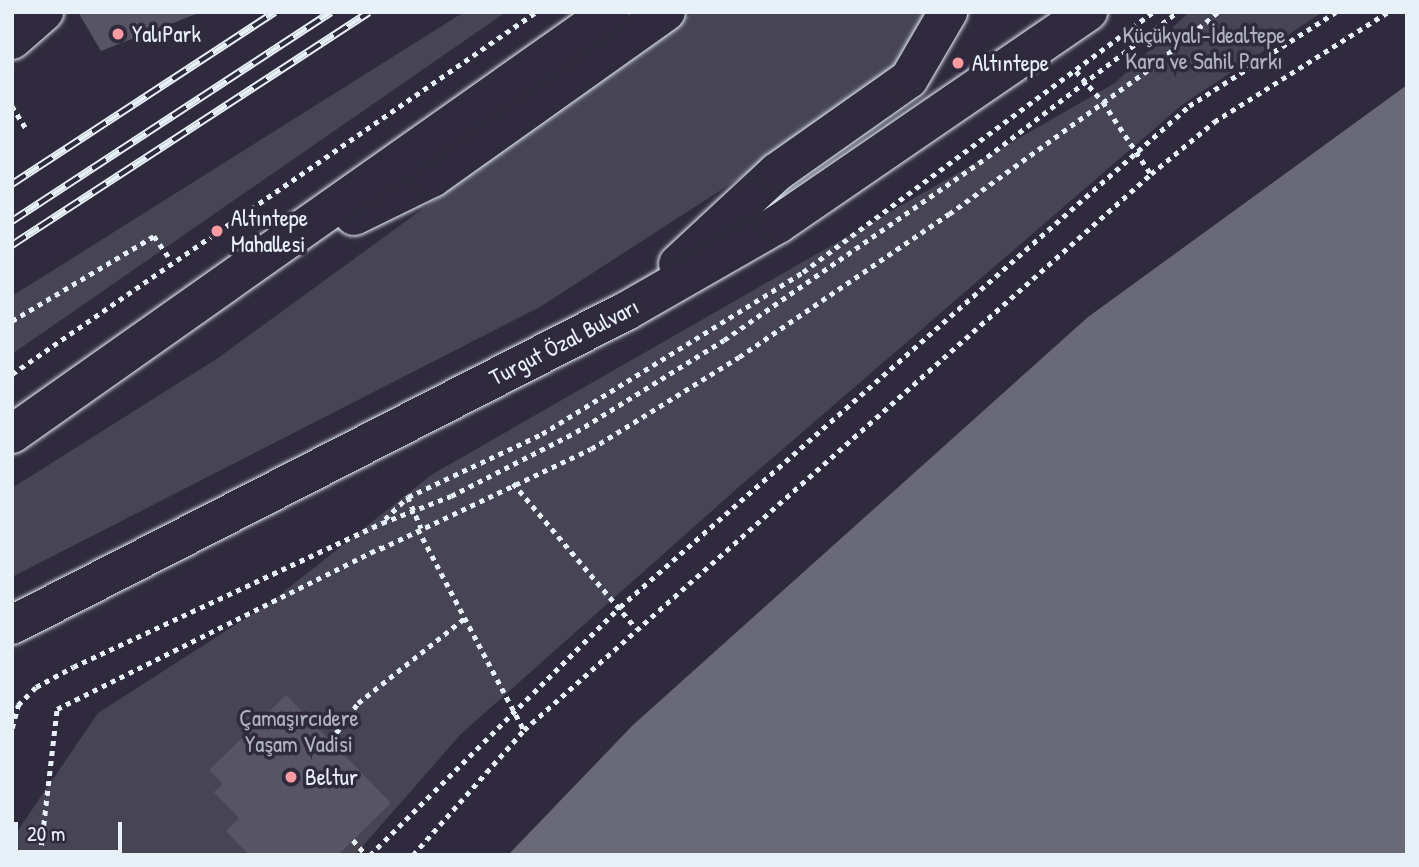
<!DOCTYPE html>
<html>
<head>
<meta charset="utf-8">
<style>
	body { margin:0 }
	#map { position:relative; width:1419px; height:867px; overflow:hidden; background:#2f2a3d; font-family:"Patrick Hand",sans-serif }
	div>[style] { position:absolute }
	.green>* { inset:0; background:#464455 }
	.water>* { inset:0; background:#696978 }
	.building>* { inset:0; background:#575565 }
	.path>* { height:4.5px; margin-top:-2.25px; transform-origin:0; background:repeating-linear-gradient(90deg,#e8f1f8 0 5px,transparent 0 10px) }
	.roads { filter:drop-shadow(0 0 2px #e8f1f8) drop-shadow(0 0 2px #e8f1f8) }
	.secondary>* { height:38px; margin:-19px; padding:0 19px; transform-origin:19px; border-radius:19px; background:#2f2a3d }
	.highway>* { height:38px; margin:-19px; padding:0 19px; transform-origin:19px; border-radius:19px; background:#2f2a3d }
	.rail>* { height:8px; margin-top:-4px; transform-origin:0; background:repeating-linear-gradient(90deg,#2f2a3d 0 16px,#e8f1f8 0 32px); box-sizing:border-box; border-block:2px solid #e8f1f8 }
	.dots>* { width:19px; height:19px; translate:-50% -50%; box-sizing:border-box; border:4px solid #2f2a3d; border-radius:50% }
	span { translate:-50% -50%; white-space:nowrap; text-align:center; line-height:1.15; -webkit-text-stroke:7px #2f2a3d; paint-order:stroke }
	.poi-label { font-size:23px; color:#e8f1f8 }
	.left { translate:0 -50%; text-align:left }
	.park-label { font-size:23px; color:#afb4bf }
	.street-label { font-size:23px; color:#e8f1f8 }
	.frame { position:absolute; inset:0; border:14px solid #e8f1f8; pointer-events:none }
	.scale { position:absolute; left:14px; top:822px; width:108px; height:32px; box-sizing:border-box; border:4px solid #e8f1f8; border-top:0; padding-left:9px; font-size:21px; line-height:24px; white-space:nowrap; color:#e8f1f8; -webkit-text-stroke:5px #2f2a3d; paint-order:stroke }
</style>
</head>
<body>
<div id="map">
	<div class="green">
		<i style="clip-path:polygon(464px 12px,506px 12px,12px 354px,12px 296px)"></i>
		<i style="clip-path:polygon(693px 12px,925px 12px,912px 45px,868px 95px,540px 307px,12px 577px,12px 488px,218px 358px)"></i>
		<i style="clip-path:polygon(1189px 12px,1323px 12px,1183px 104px,741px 485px,461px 734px,355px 855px,12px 855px,12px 839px,98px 713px,271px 602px,431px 475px,1115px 83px)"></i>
	</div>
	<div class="water">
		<i style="clip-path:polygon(1407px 85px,1407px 855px,508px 855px,633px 725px,1088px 317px)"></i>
	</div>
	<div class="building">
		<i style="clip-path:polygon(78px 12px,195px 12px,196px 14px,101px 51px)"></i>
		<i style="clip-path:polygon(286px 695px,391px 803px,338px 855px,249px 855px,226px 831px,239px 818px,214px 792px,223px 784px,209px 770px)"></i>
	</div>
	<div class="path">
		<i style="left:1076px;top:71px;width:41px;rotate:48.9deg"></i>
		<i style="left:1103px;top:102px;width:87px;rotate:56.3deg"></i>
		<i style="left:12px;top:106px;width:26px;rotate:58deg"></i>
		<i style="left:12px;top:321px;width:165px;rotate:-30.9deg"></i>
		<i style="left:154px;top:236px;width:29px;rotate:55deg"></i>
		<i style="left:12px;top:374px;width:637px;rotate:-34.64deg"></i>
		<i style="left:513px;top:483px;width:190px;rotate:49.7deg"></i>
		<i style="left:408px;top:497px;width:34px;rotate:67deg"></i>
		<i style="left:385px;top:519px;width:32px;rotate:-44deg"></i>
		<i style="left:408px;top:497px;width:148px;rotate:-25.2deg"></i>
		<i style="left:542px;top:434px;width:307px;rotate:-31.8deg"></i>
		<i style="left:803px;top:272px;width:436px;rotate:-36.6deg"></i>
		<i style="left:418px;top:529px;width:227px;rotate:62.2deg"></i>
		<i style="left:380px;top:549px;width:233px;rotate:-25.4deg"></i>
		<i style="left:591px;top:449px;width:174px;rotate:-31.9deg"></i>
		<i style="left:739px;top:357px;width:254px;rotate:-34.3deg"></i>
		<i style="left:949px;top:214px;width:251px;rotate:-35.9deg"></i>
		<i style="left:1152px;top:67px;width:86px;rotate:-39.8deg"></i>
		<i style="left:12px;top:728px;width:24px;rotate:-75deg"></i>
		<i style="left:18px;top:705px;width:25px;rotate:-45deg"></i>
		<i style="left:36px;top:687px;width:42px;rotate:-28.4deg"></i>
		<i style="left:73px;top:667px;width:341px;rotate:-25deg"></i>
		<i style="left:382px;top:523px;width:74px;rotate:-21.4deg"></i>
		<i style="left:451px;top:496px;width:140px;rotate:-27.1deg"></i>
		<i style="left:576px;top:432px;width:174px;rotate:-31.9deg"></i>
		<i style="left:724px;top:340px;width:320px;rotate:-34.8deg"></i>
		<i style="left:987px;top:157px;width:239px;rotate:-37.3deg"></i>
		<i style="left:330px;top:741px;width:47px;rotate:-53.6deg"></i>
		<i style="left:358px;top:703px;width:137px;rotate:-38.5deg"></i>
		<i style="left:353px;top:840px;width:20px;rotate:49deg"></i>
		<i style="left:40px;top:855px;width:147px;rotate:-83.4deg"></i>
		<i style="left:57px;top:709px;width:363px;rotate:-26.5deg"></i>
		<i style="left:370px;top:855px;width:352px;rotate:-44.8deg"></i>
		<i style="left:620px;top:607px;width:758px;rotate:-41.36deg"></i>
		<i style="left:1189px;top:106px;width:174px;rotate:-32.6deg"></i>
		<i style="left:413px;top:855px;width:167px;rotate:-48.4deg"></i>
		<i style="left:524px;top:730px;width:838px;rotate:-41.57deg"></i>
		<i style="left:1151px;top:174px;width:82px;rotate:-39.5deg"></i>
		<i style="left:1214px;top:122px;width:206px;rotate:-32.3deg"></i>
	</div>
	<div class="roads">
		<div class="secondary">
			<i style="left:12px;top:40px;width:43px;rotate:-41.2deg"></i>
		</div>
		<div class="highway">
			<i style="left:354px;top:216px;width:87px;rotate:-26deg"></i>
			<i style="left:432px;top:178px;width:287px;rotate:-35.4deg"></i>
			<i style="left:678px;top:264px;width:135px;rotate:-42.9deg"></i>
			<i style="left:777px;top:172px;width:161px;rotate:-35.2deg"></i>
			<i style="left:909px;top:79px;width:78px;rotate:-59.8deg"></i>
			<i style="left:12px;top:434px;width:732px;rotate:-35.21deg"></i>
			<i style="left:12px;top:625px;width:692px;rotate:-27.08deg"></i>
			<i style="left:628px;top:310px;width:173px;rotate:-29.8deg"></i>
			<i style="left:778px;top:224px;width:376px;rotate:-34.4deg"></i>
		</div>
	</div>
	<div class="rail">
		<i style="left:12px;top:184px;width:314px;rotate:-33.2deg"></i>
		<i style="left:12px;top:221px;width:381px;rotate:-33.2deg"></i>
		<i style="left:12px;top:245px;width:426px;rotate:-33.1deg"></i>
	</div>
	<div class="dots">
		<i style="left:118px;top:34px;background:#ff9aa2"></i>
		<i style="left:958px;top:63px;background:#ff9aa2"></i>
		<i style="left:217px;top:231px;background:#ff9aa2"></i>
		<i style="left:291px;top:777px;background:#ff9aa2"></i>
	</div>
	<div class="poi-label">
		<span class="left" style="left:132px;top:34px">YalıPark</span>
		<span class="left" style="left:972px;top:63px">Altıntepe</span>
		<span class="left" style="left:231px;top:231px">Altıntepe<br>Mahallesi</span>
		<span class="left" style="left:305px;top:777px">Beltur</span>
	</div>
	<div class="park-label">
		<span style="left:1204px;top:48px">Küçükyalı-İdealtepe<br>Kara ve Sahil Parkı</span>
		<span style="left:299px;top:731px">Çamaşırcıdere<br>Yaşam Vadisi</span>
	</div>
	<div class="street-label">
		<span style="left:564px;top:342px;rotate:-27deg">Turgut Özal Bulvarı</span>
	</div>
	<div class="frame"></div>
	<div class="scale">20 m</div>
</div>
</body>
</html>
